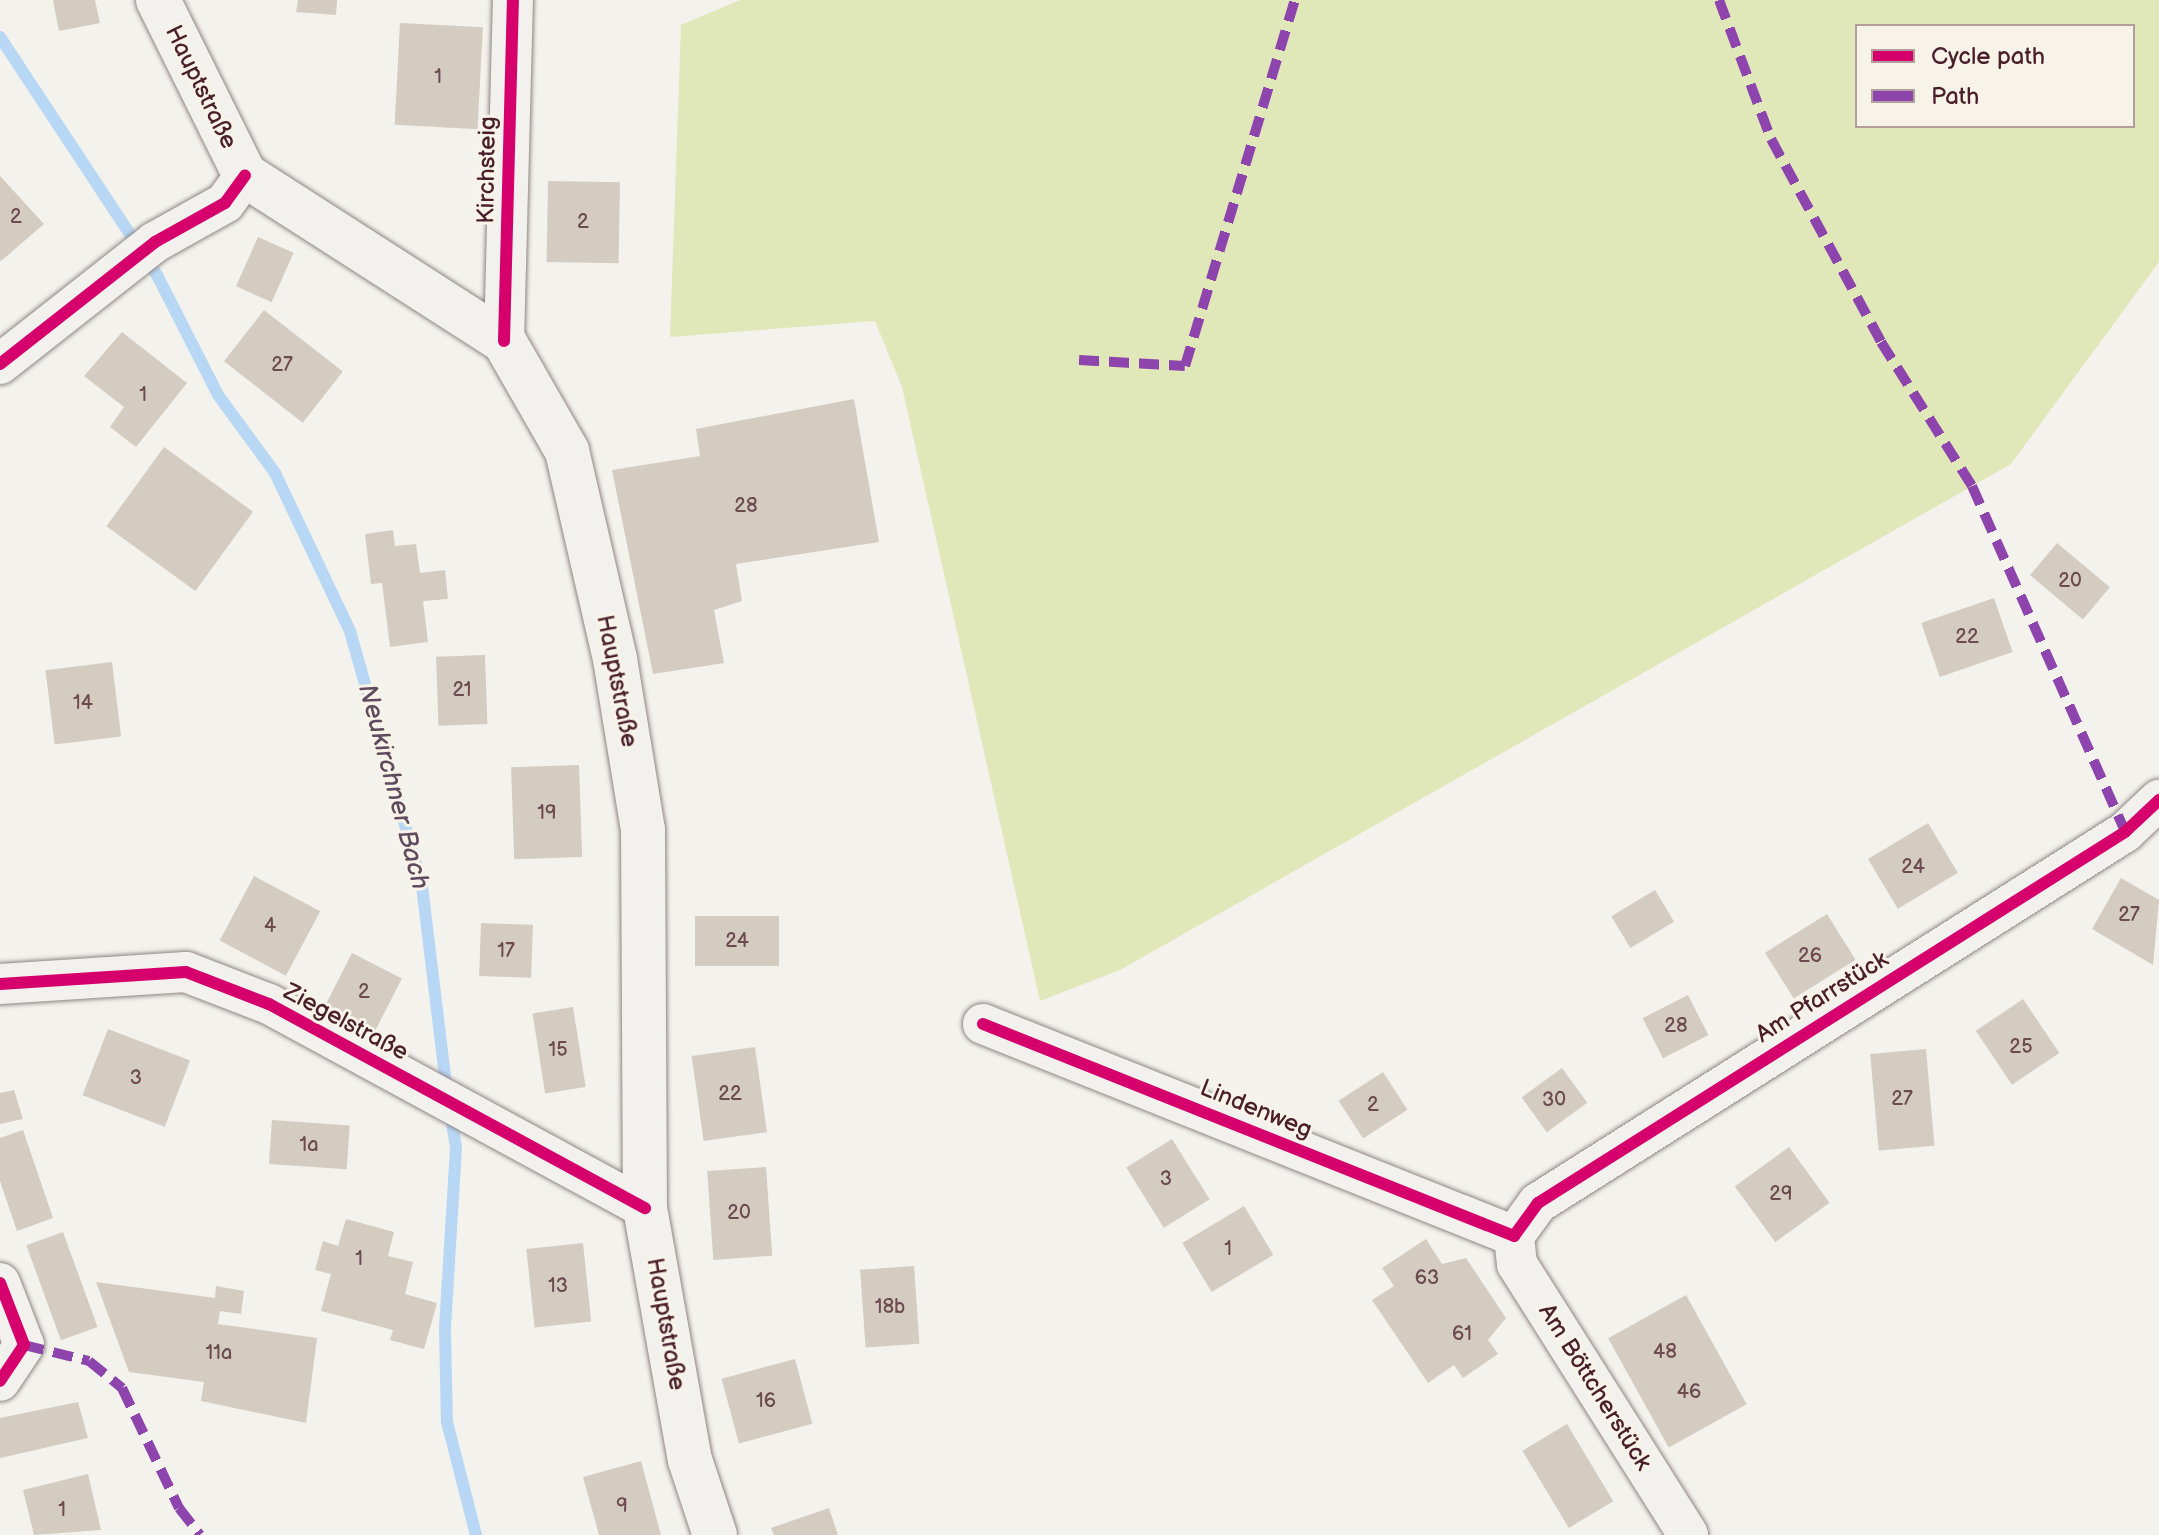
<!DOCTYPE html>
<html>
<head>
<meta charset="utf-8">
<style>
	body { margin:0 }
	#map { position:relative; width:2159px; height:1535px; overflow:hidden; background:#f4f2ec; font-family:"Balsamiq Sans",sans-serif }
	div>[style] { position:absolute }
	.green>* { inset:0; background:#e0e8ba }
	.stream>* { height:12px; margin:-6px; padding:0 6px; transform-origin:6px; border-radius:6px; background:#b8d7f5 }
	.building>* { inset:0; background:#d4ccc1; transform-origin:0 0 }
	.roads { filter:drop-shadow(0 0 2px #8f8685) drop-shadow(0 0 2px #8f8685) }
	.street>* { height:40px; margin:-20px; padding:0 20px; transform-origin:20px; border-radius:20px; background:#f2f1ed }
	.secondary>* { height:44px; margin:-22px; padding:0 22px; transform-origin:22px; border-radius:22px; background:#f2f1ed }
	.quiet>* { height:10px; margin-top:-5px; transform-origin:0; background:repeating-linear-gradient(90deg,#8e44ad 0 20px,transparent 0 30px) }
	.cycleway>* { height:12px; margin:-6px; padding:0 6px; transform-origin:6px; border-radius:6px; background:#d6006c }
	span { translate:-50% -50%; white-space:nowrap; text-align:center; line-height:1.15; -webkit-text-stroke:6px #f7f3e8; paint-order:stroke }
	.number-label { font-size:20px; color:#6c4a50 }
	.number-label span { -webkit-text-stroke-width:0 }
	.street-label { font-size:24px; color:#4a1f2b }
	.water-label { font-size:26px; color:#5f4a5e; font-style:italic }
	.legend { position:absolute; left:1855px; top:24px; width:280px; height:104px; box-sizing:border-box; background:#f7f3e8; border:2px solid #b29e9c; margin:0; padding:10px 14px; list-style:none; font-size:24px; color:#4a1f2b }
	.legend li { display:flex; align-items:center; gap:16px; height:40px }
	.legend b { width:40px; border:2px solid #b29e9c }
</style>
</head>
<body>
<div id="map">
	<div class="green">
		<i style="clip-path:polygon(evenodd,740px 0,2159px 0,2159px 262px,2011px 464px,1120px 970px,1040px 1001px,902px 387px,875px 321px,670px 337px,681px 25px,740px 0,1857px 26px,2133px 26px,2133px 126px,1857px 126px,1857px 26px)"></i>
	</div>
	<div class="stream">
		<i style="left:0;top:37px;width:287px;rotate:56.6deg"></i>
		<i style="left:158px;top:277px;width:132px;rotate:63deg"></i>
		<i style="left:218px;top:395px;width:97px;rotate:53.8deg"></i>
		<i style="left:275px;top:473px;width:175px;rotate:64.6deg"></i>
		<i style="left:350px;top:631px;width:265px;rotate:74.2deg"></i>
		<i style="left:422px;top:886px;width:208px;rotate:83.1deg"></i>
		<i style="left:450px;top:1110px;width:38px;rotate:81deg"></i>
		<i style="left:456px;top:1148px;width:182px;rotate:93.5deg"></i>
		<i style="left:445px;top:1330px;width:92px;rotate:88.8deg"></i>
		<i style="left:447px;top:1422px;width:117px;rotate:75.6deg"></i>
	</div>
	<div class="building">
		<i style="clip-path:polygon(53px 0,95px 0,100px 23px,59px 31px)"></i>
		<i style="clip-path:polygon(298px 0,337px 0,336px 15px,296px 12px)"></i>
		<i style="left:400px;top:23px;width:83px;height:102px;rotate:3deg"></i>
		<i style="clip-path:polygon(0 176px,44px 224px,1px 261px,0 260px)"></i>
		<i style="left:548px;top:181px;width:72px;height:81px;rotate:1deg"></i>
		<i style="left:258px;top:237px;width:39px;height:54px;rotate:24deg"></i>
		<i style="left:264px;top:310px;width:100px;height:65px;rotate:38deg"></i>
		<i style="clip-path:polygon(122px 332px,187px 383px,136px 447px,110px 427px,124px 407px,84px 376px)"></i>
		<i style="clip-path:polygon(854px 399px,879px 542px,736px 564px,742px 601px,714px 610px,724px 663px,653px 674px,612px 470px,700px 456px,696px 429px)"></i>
		<i style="left:164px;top:447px;width:110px;height:98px;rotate:36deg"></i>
		<i style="clip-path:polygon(393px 530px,395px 546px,416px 544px,420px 573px,445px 570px,448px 599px,423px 601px,428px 642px,390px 647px,382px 583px,371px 584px,365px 534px)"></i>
		<i style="left:2057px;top:543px;width:69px;height:42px;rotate:40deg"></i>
		<i style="left:1994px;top:598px;width:57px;height:77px;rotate:71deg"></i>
		<i style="left:485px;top:655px;width:69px;height:49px;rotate:88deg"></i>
		<i style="left:112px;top:662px;width:75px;height:67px;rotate:83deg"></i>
		<i style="left:579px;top:765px;width:92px;height:68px;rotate:88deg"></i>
		<i style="left:1928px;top:823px;width:58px;height:70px;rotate:59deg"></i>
		<i style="left:254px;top:876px;width:75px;height:73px;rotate:28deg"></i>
		<i style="clip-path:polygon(2121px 878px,2159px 900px,2153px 965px,2092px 929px)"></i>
		<i style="left:1655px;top:890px;width:37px;height:51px;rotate:59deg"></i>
		<i style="left:1827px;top:914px;width:54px;height:73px;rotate:58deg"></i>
		<i style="left:695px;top:916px;width:84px;height:50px"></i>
		<i style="left:481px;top:923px;width:52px;height:53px;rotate:2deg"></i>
		<i style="left:352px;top:953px;width:56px;height:58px;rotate:27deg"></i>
		<i style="left:1688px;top:995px;width:45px;height:51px;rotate:63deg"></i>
		<i style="left:2023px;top:999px;width:65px;height:57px;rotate:56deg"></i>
		<i style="left:573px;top:1007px;width:81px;height:41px;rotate:81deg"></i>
		<i style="left:108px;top:1029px;width:88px;height:71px;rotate:21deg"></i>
		<i style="left:755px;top:1047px;width:86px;height:64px;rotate:82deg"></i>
		<i style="left:1926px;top:1049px;width:97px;height:56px;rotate:85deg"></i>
		<i style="left:1562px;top:1068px;width:43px;height:50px;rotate:54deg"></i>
		<i style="left:1383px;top:1072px;width:45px;height:53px;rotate:57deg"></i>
		<i style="clip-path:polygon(14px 1090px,23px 1119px,0 1124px,0 1093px)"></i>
		<i style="left:272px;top:1120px;width:78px;height:44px;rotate:4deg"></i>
		<i style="clip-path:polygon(23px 1130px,53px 1218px,17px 1231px,0 1181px,0 1138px)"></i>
		<i style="left:1172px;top:1139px;width:71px;height:54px;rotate:58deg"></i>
		<i style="left:1789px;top:1147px;width:69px;height:67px;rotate:54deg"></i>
		<i style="left:766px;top:1167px;width:89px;height:59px;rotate:86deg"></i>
		<i style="left:1244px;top:1206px;width:57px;height:72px;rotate:59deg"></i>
		<i style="clip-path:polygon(346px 1219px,394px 1232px,388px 1256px,413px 1262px,405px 1294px,437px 1303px,424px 1349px,390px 1340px,393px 1330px,321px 1311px,331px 1274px,315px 1270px,323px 1241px,338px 1246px)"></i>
		<i style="left:63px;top:1232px;width:101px;height:39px;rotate:70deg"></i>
		<i style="clip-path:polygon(1426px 1239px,1442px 1264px,1466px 1258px,1506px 1318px,1488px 1340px,1498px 1354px,1463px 1378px,1454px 1365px,1428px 1383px,1372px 1300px,1394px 1286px,1382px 1268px)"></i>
		<i style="left:583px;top:1243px;width:79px;height:57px;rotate:84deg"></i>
		<i style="left:914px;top:1266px;width:78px;height:54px;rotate:86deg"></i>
		<i style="clip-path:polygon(96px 1282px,215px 1298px,216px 1286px,244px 1291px,241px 1314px,220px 1311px,218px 1324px,317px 1338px,306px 1423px,201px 1401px,204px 1382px,129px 1372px)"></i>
		<i style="left:1686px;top:1295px;width:125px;height:89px;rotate:61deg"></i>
		<i style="left:795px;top:1359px;width:67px;height:76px;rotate:75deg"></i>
		<i style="clip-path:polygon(78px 1402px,88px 1438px,0 1458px,0 1418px)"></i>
		<i style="left:1567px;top:1424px;width:90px;height:52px;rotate:59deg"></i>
		<i style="clip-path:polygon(641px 1461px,661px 1535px,599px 1535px,583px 1477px)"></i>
		<i style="clip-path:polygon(88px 1474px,101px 1530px,34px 1535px,23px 1490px)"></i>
		<i style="clip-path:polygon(829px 1508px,838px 1535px,774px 1535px,771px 1528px)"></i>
	</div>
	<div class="roads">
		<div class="street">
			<i style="left:504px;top:341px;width:341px;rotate:-88.5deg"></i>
			<i style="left:0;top:364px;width:197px;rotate:-38.2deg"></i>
			<i style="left:155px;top:242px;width:80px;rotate:-29.1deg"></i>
			<i style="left:225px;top:203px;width:34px;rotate:-54deg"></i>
			<i style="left:0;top:984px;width:186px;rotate:-3.7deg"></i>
			<i style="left:186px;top:972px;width:89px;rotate:21.1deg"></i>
			<i style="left:269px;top:1004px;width:428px;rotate:28.5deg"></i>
			<i style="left:983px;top:1024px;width:572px;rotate:21.76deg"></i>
			<i style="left:1514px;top:1236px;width:41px;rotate:-54deg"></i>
			<i style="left:1538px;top:1203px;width:694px;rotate:-32.29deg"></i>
			<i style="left:2125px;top:832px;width:47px;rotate:-43.3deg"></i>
			<i style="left:1514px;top:1236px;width:28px;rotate:84deg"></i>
			<i style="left:1517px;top:1264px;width:320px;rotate:57.7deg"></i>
			<i style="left:0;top:1283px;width:66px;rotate:68.8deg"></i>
			<i style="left:24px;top:1345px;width:43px;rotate:123.7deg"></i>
		</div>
		<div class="secondary">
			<i style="left:158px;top:0;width:195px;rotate:63.6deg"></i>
			<i style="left:245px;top:175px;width:308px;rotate:32.7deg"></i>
			<i style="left:504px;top:341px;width:127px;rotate:60.2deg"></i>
			<i style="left:567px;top:451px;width:213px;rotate:77deg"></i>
			<i style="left:615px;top:659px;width:173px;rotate:80.7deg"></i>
			<i style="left:643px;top:830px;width:378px;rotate:89.7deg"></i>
			<i style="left:645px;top:1208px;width:256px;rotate:79.9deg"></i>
			<i style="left:690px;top:1460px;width:79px;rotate:71.6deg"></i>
		</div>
	</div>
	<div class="quiet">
		<i style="left:1719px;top:0;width:148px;rotate:69.5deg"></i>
		<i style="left:1771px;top:139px;width:231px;rotate:61.5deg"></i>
		<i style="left:1881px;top:342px;width:170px;rotate:57.7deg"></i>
		<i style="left:1972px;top:486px;width:378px;rotate:66.1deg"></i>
		<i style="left:1079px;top:360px;width:106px;rotate:3.2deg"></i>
		<i style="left:1185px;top:366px;width:382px;rotate:-73.3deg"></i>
		<i style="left:24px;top:1345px;width:67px;rotate:13.8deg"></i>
		<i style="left:89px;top:1361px;width:43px;rotate:39.3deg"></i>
		<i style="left:122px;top:1388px;width:133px;rotate:64.6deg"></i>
		<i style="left:179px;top:1508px;width:34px;rotate:52deg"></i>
	</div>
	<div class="cycleway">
		<i style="left:504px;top:341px;width:341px;rotate:-88.5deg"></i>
		<i style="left:0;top:364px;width:197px;rotate:-38.2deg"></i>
		<i style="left:155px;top:242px;width:80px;rotate:-29.1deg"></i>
		<i style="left:225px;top:203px;width:34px;rotate:-54deg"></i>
		<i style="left:0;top:984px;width:186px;rotate:-3.7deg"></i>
		<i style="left:186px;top:972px;width:89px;rotate:21.1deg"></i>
		<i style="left:269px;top:1004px;width:428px;rotate:28.5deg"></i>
		<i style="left:983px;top:1024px;width:572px;rotate:21.76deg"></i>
		<i style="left:1514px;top:1236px;width:41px;rotate:-54deg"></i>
		<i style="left:1538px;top:1203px;width:694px;rotate:-32.29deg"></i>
		<i style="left:2125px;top:832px;width:47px;rotate:-43.3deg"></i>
		<i style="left:0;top:1283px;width:66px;rotate:68.8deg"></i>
		<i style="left:24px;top:1345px;width:43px;rotate:123.7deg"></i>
	</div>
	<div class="number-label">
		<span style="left:438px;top:77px">1</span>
		<span style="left:16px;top:217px">2</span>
		<span style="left:583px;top:222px">2</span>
		<span style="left:282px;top:365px">27</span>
		<span style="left:143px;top:395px">1</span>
		<span style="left:746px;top:506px">28</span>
		<span style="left:2070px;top:581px">20</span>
		<span style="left:1967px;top:637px">22</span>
		<span style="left:462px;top:690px">21</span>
		<span style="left:83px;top:703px">14</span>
		<span style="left:547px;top:813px">19</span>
		<span style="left:1913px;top:867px">24</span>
		<span style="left:2129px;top:915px">27</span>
		<span style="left:270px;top:926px">4</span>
		<span style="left:737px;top:941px">24</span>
		<span style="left:506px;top:951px">17</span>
		<span style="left:1810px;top:956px">26</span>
		<span style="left:364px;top:992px">2</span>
		<span style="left:1676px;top:1026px">28</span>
		<span style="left:2021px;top:1047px">25</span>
		<span style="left:558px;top:1050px">15</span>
		<span style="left:136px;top:1078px">3</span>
		<span style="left:730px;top:1094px">22</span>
		<span style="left:1902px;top:1099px">27</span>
		<span style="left:1554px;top:1100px">30</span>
		<span style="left:1373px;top:1105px">2</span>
		<span style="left:309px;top:1145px">1a</span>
		<span style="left:1166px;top:1179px">3</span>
		<span style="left:1781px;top:1194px">29</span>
		<span style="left:739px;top:1213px">20</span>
		<span style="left:1228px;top:1249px">1</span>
		<span style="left:359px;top:1259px">1</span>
		<span style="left:1427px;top:1278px">63</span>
		<span style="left:558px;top:1286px">13</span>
		<span style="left:890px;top:1307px">18b</span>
		<span style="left:1462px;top:1334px">61</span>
		<span style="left:1665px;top:1352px">48</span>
		<span style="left:219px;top:1353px">11a</span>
		<span style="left:1689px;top:1392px">46</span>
		<span style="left:766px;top:1401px">16</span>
		<span style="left:622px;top:1506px">9</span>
		<span style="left:62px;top:1510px">1</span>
	</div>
	<div class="street-label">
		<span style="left:201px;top:87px;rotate:64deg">Hauptstraße</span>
		<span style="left:487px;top:170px;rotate:-89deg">Kirchsteig</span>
		<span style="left:617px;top:681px;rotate:79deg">Hauptstraße</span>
		<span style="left:1822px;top:997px;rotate:-32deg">Am Pfarrstück</span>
		<span style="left:346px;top:1022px;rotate:28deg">Ziegelstraße</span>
		<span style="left:1256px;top:1109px;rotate:22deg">Lindenweg</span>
		<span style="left:666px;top:1324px;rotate:80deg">Hauptstraße</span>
		<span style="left:1595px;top:1387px;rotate:58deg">Am Böttcherstück</span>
	</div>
	<div class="water-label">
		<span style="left:393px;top:787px;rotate:75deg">Neukirchner Bach</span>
	</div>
	<ul class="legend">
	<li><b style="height:10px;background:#d6006c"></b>Cycle path</li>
	<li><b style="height:10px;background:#8e44ad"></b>Path</li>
	</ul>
</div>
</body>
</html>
